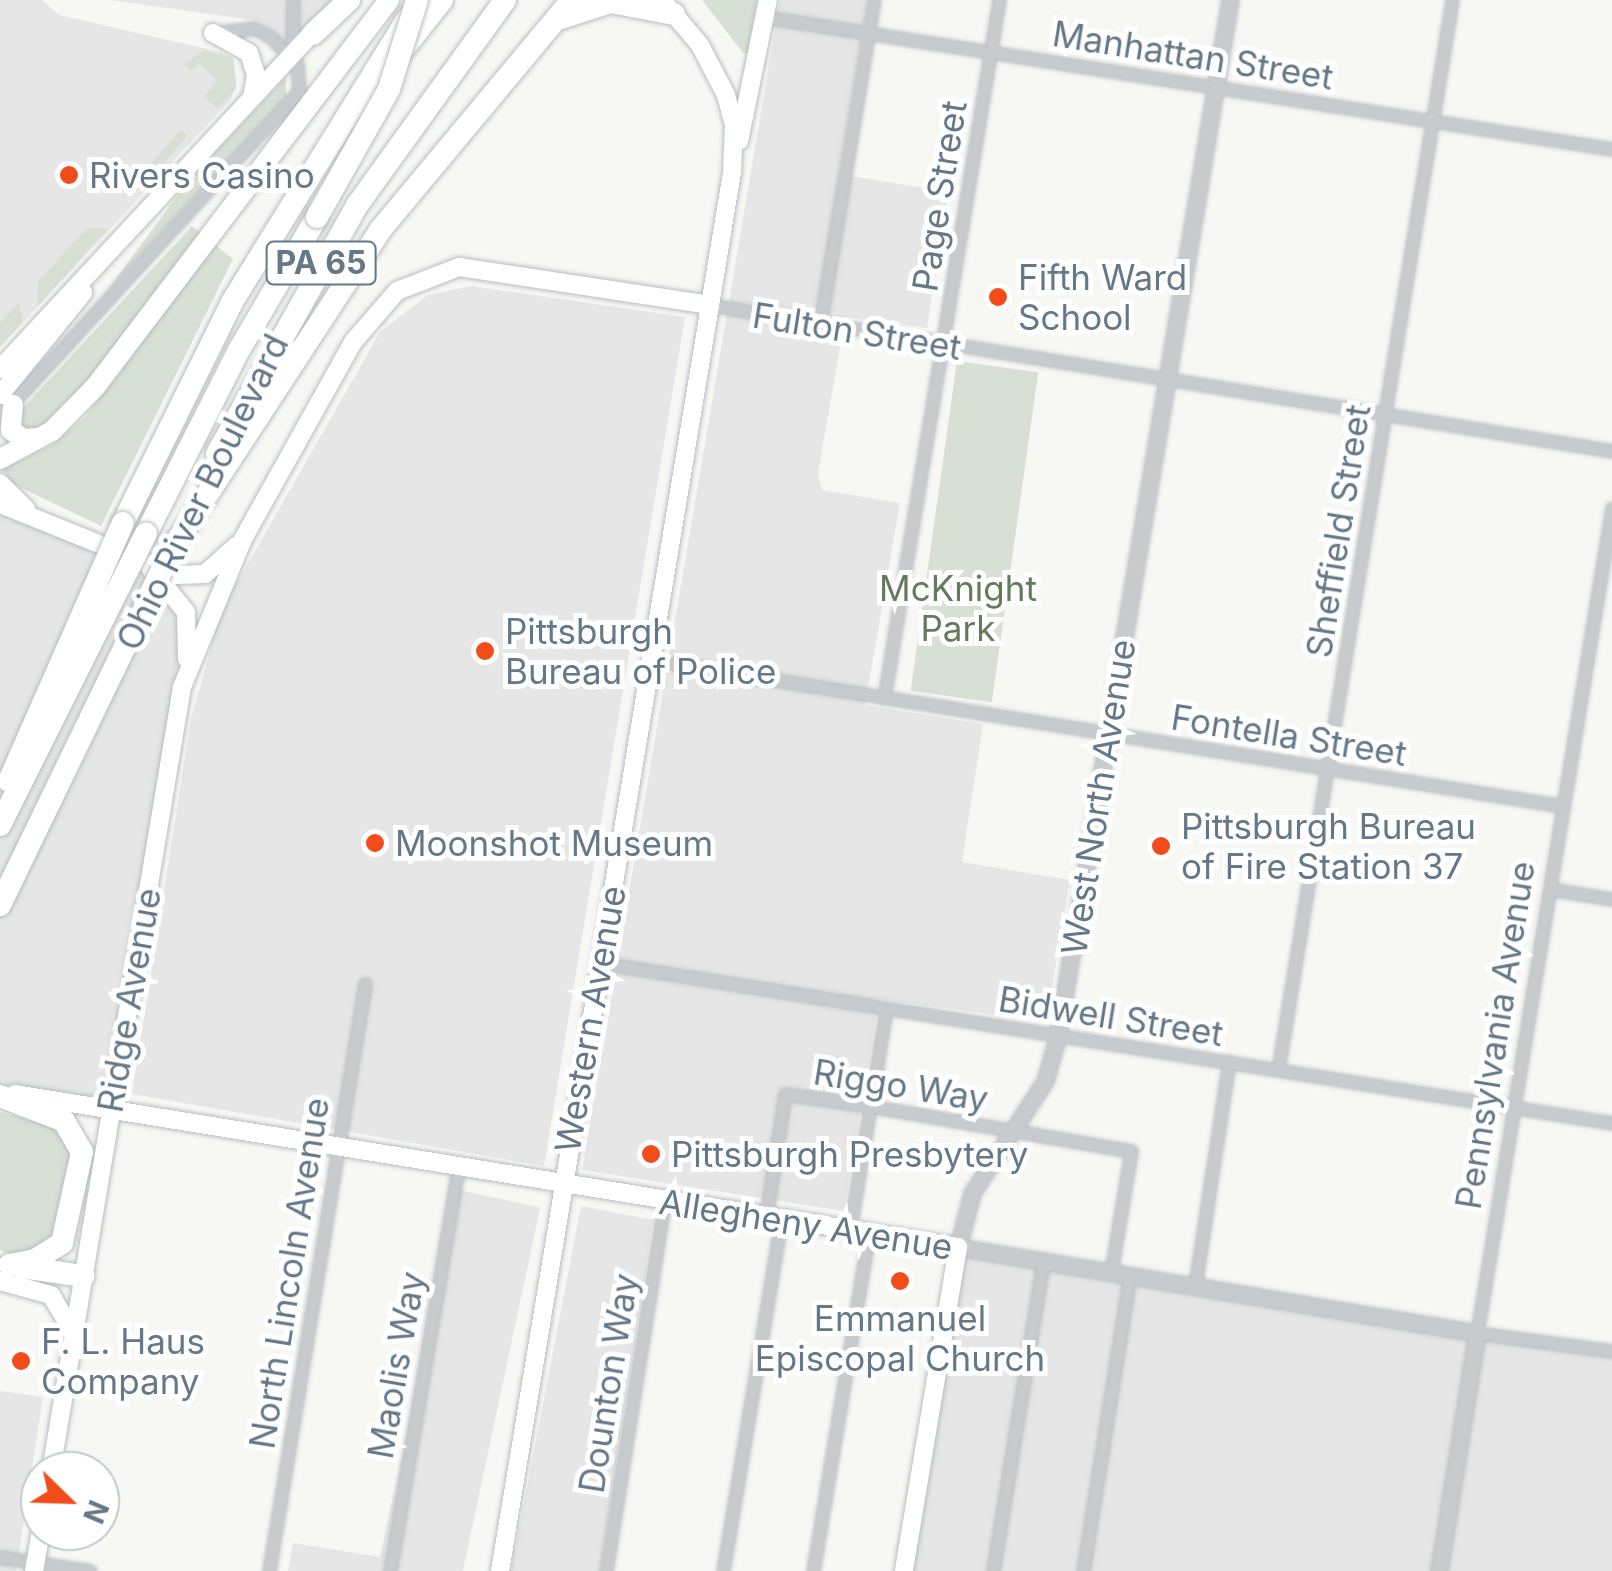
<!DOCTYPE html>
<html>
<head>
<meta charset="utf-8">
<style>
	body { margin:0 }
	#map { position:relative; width:1612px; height:1571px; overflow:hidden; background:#f7f7f4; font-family:Inter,sans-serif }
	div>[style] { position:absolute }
	.built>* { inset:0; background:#e5e6e5; transform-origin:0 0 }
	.green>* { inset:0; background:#d8e0d5; transform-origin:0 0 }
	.roads { filter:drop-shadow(0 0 2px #b7bdc1) drop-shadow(0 0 2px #b7bdc1) }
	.minor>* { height:11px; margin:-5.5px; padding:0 5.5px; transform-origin:5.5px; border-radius:5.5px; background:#c7cbce }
	.tertiary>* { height:15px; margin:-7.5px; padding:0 7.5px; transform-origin:7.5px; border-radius:7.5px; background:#c7cbce }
	.secondary>* { height:18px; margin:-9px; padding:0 9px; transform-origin:9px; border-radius:9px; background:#fff }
	.trunk>* { height:20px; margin:-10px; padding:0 10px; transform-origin:10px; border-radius:10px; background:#fff }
	.motorway>* { height:22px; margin:-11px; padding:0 11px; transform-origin:11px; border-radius:11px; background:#fff }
	.bridges { filter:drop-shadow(0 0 2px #b9bdc0) drop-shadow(0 0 2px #b9bdc0) }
	.motorway-bridge>* { height:22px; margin:-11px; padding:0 11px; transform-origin:11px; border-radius:11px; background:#fff }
	.dots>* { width:28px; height:28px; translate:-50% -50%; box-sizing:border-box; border:5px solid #fff; border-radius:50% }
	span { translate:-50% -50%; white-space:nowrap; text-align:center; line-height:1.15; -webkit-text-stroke:10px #fff; paint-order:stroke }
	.shield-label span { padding:2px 8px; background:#fff; border:2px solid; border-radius:8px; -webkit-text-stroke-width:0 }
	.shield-label { font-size:32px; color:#647887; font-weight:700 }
	.street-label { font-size:35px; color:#647887 }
	.poi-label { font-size:35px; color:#647887 }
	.left { translate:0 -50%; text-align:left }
	.park-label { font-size:35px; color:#65795f }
	.north { position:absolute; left:20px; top:1451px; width:100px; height:100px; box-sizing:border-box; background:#fff; border:2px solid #c1c9cf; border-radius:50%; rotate:113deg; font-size:28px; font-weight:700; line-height:40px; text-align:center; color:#647887 }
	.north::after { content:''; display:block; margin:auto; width:35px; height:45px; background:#f14c1a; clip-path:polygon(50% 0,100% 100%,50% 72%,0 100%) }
</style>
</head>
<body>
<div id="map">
	<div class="built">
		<i style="clip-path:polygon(0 0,42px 0,59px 15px,224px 53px,233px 58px,237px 83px,231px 99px,0 347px)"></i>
		<i style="clip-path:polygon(110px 0,340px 0,296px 53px,260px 21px)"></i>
		<i style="clip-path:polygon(780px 0,867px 0,838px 174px,948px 192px,927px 328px,845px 317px,818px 474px,822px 490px,900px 503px,865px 705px,983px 724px,962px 862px,1070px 880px,1046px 1022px,879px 999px,844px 1211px,582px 1170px)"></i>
		<i style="clip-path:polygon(471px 286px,685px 317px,544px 1166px,132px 1094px,191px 719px,222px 609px,380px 332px,428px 295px)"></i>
		<i style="clip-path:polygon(0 504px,150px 568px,189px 621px,110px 1112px,0 1092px)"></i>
		<i style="left:458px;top:1190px;width:84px;height:386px;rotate:12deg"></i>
		<i style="clip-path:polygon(581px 1206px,653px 1220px,600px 1571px,511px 1571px)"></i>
		<i style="clip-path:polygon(958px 1247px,1612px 1351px,1612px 1571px,904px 1571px)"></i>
		<i style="clip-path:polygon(0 1391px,43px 1397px,16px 1571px,0 1571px)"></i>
		<i style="clip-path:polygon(293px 1543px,387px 1558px,386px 1571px,288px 1571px)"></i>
	</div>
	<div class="green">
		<i style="clip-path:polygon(702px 0,757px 0,747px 53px,743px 53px)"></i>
		<i style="clip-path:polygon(204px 50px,233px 58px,236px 89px,217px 108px,204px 96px,217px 81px,199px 63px,191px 71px,184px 64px)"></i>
		<i style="clip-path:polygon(286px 77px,286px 97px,105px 293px,186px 184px)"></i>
		<i style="left:181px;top:129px;width:9px;height:51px;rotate:41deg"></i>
		<i style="clip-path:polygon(192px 226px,204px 235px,76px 394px,44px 426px,31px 433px,20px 429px,21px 410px)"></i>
		<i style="clip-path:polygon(87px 228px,108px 228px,37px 307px,38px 281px)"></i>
		<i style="clip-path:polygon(215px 245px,233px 259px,101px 526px,13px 484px,2px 469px,52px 445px,84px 418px)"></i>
		<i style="clip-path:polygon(19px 302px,23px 322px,0 347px,0 323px)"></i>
		<i style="left:957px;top:361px;width:82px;height:333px;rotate:8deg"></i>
		<i style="clip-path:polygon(0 1112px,55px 1126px,71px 1154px,61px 1222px,48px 1244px,17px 1256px,0 1250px)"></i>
	</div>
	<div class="roads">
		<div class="minor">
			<i style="left:765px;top:17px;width:857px;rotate:8.86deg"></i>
			<i style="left:292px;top:54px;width:54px;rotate:-88.9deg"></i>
			<i style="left:710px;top:305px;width:914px;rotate:9.19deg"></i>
			<i style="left:820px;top:325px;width:329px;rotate:-80.6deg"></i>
			<i style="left:0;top:417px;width:442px;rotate:-47.5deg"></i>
			<i style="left:299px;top:91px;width:27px;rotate:-94deg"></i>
			<i style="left:297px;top:64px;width:36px;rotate:-134deg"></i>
			<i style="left:272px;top:38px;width:20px;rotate:-150deg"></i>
			<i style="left:255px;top:28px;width:42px;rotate:173.2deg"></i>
			<i style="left:1612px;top:508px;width:836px;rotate:99.29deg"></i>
			<i style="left:1477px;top:1333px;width:136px;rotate:7.6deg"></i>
			<i style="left:651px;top:660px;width:924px;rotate:9.1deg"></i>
			<i style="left:884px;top:698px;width:707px;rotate:-80.64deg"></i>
			<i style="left:1550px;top:889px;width:63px;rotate:9.2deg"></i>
			<i style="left:601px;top:963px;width:1024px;rotate:8.99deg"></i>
			<i style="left:1278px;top:1070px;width:1084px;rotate:-80.76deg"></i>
			<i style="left:766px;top:1217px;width:124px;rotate:-81.2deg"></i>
			<i style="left:785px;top:1094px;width:86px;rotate:8deg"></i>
			<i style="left:870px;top:1106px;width:265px;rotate:9.8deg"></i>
			<i style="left:1131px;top:1151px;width:123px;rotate:99.4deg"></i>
			<i style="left:850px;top:1229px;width:224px;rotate:-80.7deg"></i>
			<i style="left:1195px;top:1286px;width:227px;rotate:-81.4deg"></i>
			<i style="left:0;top:1557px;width:91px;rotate:8.8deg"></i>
			<i style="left:269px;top:1571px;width:595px;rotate:-80.71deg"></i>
			<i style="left:390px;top:1571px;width:408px;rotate:-80.4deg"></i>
			<i style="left:606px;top:1571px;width:373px;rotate:-81deg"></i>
			<i style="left:723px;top:1571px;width:356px;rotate:-80.6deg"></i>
			<i style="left:813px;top:1571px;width:344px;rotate:-80.6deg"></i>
			<i style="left:993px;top:1571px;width:314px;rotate:-80.8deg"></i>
			<i style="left:1083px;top:1571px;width:300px;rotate:-81deg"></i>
		</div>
		<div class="tertiary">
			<i style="left:1230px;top:0;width:1049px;rotate:99.44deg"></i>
			<i style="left:1058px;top:1035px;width:48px;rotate:105.8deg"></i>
			<i style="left:1045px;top:1081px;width:134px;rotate:123.1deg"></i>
			<i style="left:972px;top:1193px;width:56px;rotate:104.5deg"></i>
			<i style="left:958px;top:1247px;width:526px;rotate:9.41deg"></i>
			<i style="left:1477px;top:1333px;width:241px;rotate:99.1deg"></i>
		</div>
		<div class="secondary">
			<i style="left:213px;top:33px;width:41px;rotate:29.1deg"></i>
			<i style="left:249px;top:53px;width:23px;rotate:72deg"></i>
			<i style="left:256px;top:75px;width:22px;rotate:100deg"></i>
			<i style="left:739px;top:141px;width:144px;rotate:-78.4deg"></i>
			<i style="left:0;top:369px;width:471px;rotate:-47.1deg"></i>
			<i style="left:0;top:395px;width:132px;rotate:-50.9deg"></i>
			<i style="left:0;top:483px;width:37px;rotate:45deg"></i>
			<i style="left:0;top:504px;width:190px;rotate:22deg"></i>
			<i style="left:176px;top:575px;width:29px;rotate:-2deg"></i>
			<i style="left:205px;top:574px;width:42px;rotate:-42.1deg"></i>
			<i style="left:151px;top:569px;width:55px;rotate:50.9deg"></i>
			<i style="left:186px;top:612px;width:47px;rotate:88.8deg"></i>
			<i style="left:15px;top:1094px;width:955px;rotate:9.22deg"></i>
			<i style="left:958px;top:1247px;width:328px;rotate:99.5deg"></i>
			<i style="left:0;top:1281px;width:53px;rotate:15.4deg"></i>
			<i style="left:51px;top:1295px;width:43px;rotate:59.3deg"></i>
			<i style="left:51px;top:1471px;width:795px;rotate:-80.51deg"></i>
			<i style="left:182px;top:687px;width:160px;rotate:-67.6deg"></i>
			<i style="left:243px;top:539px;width:226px;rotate:-60.8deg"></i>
			<i style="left:353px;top:342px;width:67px;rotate:-49.2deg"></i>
			<i style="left:397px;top:291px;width:66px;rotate:-21.2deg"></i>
			<i style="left:459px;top:267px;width:254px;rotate:8.6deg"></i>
			<i style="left:34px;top:1571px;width:41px;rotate:-80.1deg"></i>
			<i style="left:500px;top:1571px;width:1418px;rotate:-80.58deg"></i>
			<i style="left:732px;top:172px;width:47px;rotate:-87.6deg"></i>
			<i style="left:734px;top:125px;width:31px;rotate:-105deg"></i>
			<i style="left:726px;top:95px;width:56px;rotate:-117.5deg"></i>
			<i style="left:700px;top:45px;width:51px;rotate:-130.2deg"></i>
		</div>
		<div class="trunk">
			<i style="left:13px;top:405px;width:25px;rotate:95deg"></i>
			<i style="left:11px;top:430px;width:15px;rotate:37deg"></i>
			<i style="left:23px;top:439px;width:15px;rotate:-4deg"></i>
			<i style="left:0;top:459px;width:59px;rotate:-28.3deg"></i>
			<i style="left:52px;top:431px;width:63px;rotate:-45.6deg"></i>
			<i style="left:96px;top:386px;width:485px;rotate:-52.8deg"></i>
		</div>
		<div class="motorway">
			<i style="left:558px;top:19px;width:56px;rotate:-17.8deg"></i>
			<i style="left:611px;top:2px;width:64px;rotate:10.8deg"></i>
			<i style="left:313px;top:34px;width:50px;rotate:-43.4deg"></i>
			<i style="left:404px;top:48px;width:61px;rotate:-51.6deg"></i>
			<i style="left:217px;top:454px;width:287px;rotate:-60.6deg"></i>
			<i style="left:358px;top:204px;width:251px;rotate:-54.2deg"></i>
			<i style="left:123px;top:523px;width:246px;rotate:-63.7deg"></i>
			<i style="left:232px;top:302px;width:334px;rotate:-58.2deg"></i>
			<i style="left:146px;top:534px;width:206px;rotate:-63.2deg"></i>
			<i style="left:239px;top:350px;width:154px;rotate:-59.6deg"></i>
			<i style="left:173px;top:547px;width:380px;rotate:-56.8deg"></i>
			<i style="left:381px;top:229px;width:298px;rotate:-50.2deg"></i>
			<i style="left:0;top:905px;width:333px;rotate:-64.2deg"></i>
			<i style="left:0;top:1096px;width:69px;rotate:21.3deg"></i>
			<i style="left:64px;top:1121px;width:36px;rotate:60deg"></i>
			<i style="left:82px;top:1152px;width:93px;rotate:102.4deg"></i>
			<i style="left:62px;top:1243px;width:32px;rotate:148deg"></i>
			<i style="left:35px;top:1260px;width:26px;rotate:169deg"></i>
			<i style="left:22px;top:1267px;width:62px;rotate:8.4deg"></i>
		</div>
	</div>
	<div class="bridges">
		<div class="motorway-bridge">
			<i style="left:317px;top:217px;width:147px;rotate:-60.6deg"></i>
			<i style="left:389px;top:89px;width:93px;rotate:-72.5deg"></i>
			<i style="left:145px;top:605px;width:64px;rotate:-64.2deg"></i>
			<i style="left:9px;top:781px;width:282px;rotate:-66.2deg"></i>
			<i style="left:0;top:825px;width:326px;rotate:-63.4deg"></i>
		</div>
	</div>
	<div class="dots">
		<i style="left:69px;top:175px;background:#f14c1a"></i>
		<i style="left:998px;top:297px;background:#f14c1a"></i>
		<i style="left:485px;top:651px;background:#f14c1a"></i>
		<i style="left:375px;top:843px;background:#f14c1a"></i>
		<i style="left:1161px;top:846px;background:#f14c1a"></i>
		<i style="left:651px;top:1154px;background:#f14c1a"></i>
		<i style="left:900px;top:1281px;background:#f14c1a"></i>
		<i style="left:21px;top:1361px;background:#f14c1a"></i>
	</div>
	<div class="shield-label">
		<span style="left:321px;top:263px">PA 65</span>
	</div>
	<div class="street-label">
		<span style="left:1193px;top:55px;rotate:9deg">Manhattan Street</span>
		<span style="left:939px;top:196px;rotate:-81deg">Page Street</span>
		<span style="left:857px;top:331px;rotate:9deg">Fulton Street</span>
		<span style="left:202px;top:492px;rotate:-64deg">Ohio River Boulevard</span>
		<span style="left:1338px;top:531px;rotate:-81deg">Sheffield Street</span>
		<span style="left:1289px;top:735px;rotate:9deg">Fontella Street</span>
		<span style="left:1098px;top:797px;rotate:-81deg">West North Avenue</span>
		<span style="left:129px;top:1000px;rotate:-80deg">Ridge Avenue</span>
		<span style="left:1111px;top:1016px;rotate:9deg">Bidwell Street</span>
		<span style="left:590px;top:1019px;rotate:-80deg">Western Avenue</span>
		<span style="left:1495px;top:1035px;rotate:-81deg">Pennsylvania Avenue</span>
		<span style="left:901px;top:1085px;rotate:9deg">Riggo Way</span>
		<span style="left:806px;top:1224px;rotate:9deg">Allegheny Avenue</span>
		<span style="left:289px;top:1273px;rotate:-81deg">North Lincoln Avenue</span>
		<span style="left:396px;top:1365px;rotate:-80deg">Maolis Way</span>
		<span style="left:608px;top:1383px;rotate:-81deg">Dounton Way</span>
	</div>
	<div class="poi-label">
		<span class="left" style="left:89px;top:175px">Rivers Casino</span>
		<span class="left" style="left:1018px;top:297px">Fifth Ward<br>School</span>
		<span class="left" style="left:505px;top:651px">Pittsburgh<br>Bureau of Police</span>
		<span class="left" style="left:1181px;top:846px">Pittsburgh Bureau<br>of Fire Station 37</span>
		<span class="left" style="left:395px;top:843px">Moonshot Museum</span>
		<span class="left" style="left:671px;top:1154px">Pittsburgh Presbytery</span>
		<span style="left:900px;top:1338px">Emmanuel<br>Episcopal Church</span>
		<span class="left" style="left:41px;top:1361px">F. L. Haus<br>Company</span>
	</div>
	<div class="park-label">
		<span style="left:958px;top:608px">McKnight<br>Park</span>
	</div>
	<div class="north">N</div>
</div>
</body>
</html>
